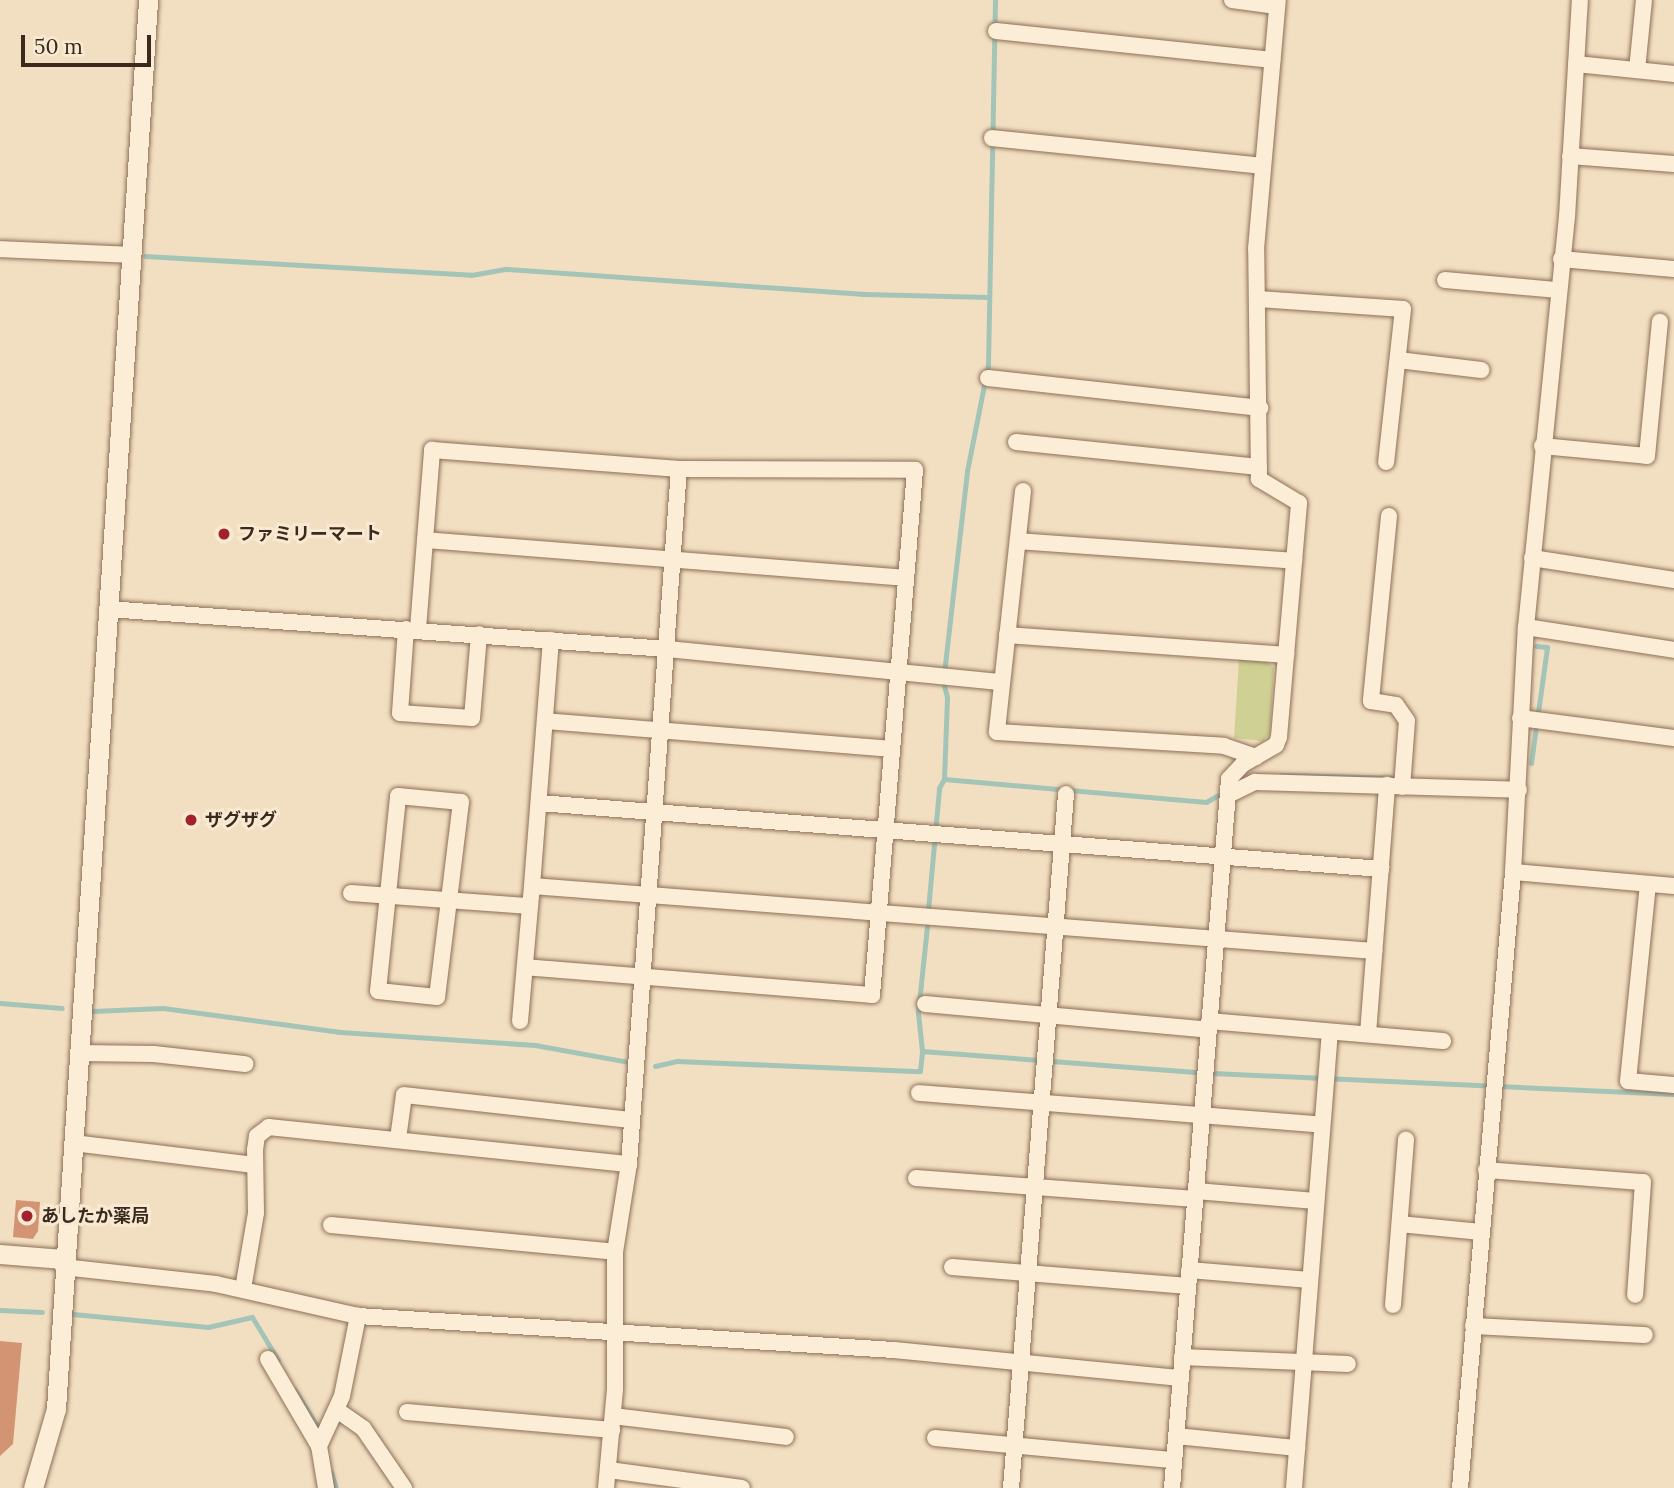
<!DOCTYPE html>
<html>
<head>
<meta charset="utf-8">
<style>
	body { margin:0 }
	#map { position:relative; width:1674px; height:1488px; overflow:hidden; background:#f2dfc1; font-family:Lora,"Noto Sans JP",serif }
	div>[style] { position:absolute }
	.green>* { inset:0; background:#cfd194 }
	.stream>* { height:5px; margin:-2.5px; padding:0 2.5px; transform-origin:2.5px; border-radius:2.5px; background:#a4c4b8 }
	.building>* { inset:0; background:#d39474 }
	.roads { filter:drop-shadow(0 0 2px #8d6f57) drop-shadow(0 0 2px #8d6f57) }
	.minor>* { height:16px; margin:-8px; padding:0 8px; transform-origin:8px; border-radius:8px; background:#fcedd6 }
	.tertiary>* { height:19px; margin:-9.5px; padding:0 9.5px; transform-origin:9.5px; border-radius:9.5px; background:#fcedd6 }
	.dots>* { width:19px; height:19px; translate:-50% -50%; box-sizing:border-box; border:4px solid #f8ead2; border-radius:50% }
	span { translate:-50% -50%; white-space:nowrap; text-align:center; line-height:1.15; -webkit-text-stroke:6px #f8ead2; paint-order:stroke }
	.poi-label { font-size:18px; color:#3c291d; font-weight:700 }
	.left { translate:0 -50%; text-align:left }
	.scale { position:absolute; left:21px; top:35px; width:130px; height:32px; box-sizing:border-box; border:4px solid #3c291d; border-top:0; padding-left:9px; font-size:21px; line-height:24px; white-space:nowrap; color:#3c291d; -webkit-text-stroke:5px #f8ead2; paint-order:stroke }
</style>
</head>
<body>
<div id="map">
	<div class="green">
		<i style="clip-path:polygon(1239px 659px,1267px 661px,1274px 668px,1270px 733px,1263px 741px,1234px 738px)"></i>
	</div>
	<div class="stream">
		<i style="left:145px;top:256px;width:327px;rotate:3.3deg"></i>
		<i style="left:471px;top:275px;width:36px;rotate:-10deg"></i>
		<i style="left:506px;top:269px;width:359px;rotate:4deg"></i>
		<i style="left:864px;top:294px;width:125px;rotate:1.4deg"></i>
		<i style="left:1531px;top:763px;width:117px;rotate:-82.1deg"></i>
		<i style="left:1547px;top:647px;width:11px;rotate:-175deg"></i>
		<i style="left:1281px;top:775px;width:120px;rotate:1.4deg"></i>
		<i style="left:944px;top:779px;width:263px;rotate:5deg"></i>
		<i style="left:1206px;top:802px;width:14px;rotate:-30deg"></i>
		<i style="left:928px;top:910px;width:122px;rotate:-84.8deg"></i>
		<i style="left:939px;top:788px;width:10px;rotate:-61deg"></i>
		<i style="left:944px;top:779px;width:82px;rotate:-87.9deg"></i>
		<i style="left:947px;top:697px;width:16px;rotate:-105deg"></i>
		<i style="left:943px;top:682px;width:212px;rotate:-83.5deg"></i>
		<i style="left:967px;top:471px;width:108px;rotate:-78.8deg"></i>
		<i style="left:988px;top:365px;width:365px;rotate:-88.9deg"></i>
		<i style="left:0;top:1003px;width:62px;rotate:4.6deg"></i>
		<i style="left:92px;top:1011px;width:71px;rotate:-2.4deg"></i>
		<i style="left:163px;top:1008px;width:179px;rotate:7.7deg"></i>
		<i style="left:340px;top:1032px;width:195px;rotate:3.8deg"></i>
		<i style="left:535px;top:1045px;width:96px;rotate:10.3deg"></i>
		<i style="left:922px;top:1051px;width:39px;rotate:-96deg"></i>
		<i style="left:918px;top:1012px;width:86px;rotate:-84deg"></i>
		<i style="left:655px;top:1066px;width:23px;rotate:-13deg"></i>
		<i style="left:677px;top:1061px;width:243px;rotate:2.4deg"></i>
		<i style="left:920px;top:1071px;width:20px;rotate:-84deg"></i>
		<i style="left:922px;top:1051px;width:274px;rotate:4.4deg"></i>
		<i style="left:1212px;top:1073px;width:462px;rotate:2.6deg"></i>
		<i style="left:0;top:1310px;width:42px;rotate:2.7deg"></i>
		<i style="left:73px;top:1314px;width:136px;rotate:5.5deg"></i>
		<i style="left:208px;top:1327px;width:45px;rotate:-12.8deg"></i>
		<i style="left:252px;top:1317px;width:50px;rotate:58.8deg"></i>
		<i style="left:295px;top:1390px;width:50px;rotate:58.8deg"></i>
		<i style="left:331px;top:1472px;width:17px;rotate:73deg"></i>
	</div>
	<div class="building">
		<i style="clip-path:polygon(16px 1200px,40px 1202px,38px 1231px,33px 1239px,13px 1237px)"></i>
		<i style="clip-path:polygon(0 1341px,22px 1343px,13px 1444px,0 1456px)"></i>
	</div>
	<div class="roads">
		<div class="minor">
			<i style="left:1232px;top:0;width:45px;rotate:7.6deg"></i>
			<i style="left:996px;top:31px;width:278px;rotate:6deg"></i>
			<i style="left:1576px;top:64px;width:99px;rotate:5.8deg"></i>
			<i style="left:1637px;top:70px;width:70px;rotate:-84.3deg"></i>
			<i style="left:992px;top:138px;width:272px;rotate:5.9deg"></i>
			<i style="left:1570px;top:156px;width:104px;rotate:4.4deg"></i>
			<i style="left:0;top:249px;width:131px;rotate:2.6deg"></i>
			<i style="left:1561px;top:259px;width:113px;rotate:5.1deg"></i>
			<i style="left:1445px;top:280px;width:111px;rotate:5.1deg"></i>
			<i style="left:1259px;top:299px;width:144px;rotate:4deg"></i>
			<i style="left:1403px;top:309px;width:154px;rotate:96.3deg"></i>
			<i style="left:1398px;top:360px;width:84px;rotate:6.9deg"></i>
			<i style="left:988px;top:378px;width:274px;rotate:6.3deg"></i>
			<i style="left:1016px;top:442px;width:244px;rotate:5.9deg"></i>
			<i style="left:1542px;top:446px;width:105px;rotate:5.4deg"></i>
			<i style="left:1647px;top:456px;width:135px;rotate:-84.5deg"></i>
			<i style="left:1023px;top:491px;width:242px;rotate:96.2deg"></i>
			<i style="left:997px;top:732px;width:227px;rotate:3.5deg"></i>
			<i style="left:1224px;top:746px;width:34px;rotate:19deg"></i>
			<i style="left:1389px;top:516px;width:186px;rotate:95.6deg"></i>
			<i style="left:1371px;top:701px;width:25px;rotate:9deg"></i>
			<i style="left:1396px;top:705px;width:19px;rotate:55deg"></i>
			<i style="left:1407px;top:721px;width:66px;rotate:94.3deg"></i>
			<i style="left:425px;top:540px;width:482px;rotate:4.5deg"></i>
			<i style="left:1018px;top:541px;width:277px;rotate:4.1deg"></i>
			<i style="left:1532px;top:558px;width:144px;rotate:8.8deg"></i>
			<i style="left:108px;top:609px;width:561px;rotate:4.09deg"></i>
			<i style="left:668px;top:649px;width:335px;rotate:5.7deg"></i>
			<i style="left:1526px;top:627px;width:150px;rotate:8.8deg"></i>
			<i style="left:406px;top:629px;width:84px;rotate:94.1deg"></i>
			<i style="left:400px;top:713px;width:72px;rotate:4deg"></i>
			<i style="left:472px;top:718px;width:84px;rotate:-85.2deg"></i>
			<i style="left:418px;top:629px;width:180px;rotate:-85.5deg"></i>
			<i style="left:432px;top:450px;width:248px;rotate:4.4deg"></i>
			<i style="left:679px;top:469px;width:236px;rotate:0.2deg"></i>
			<i style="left:915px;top:470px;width:527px;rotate:94.68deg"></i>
			<i style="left:872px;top:995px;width:348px;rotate:-175.4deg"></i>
			<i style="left:1007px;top:635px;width:280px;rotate:4.1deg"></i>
			<i style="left:1520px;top:718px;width:155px;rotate:7.4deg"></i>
			<i style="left:545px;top:721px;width:347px;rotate:4.6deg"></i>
			<i style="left:1228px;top:795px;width:30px;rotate:-26deg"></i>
			<i style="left:1255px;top:782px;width:264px;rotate:1.7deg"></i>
			<i style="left:398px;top:796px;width:63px;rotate:5.4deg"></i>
			<i style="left:461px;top:802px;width:196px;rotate:97deg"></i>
			<i style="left:437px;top:997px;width:59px;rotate:-174.2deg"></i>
			<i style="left:378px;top:991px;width:196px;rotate:-84.1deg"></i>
			<i style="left:539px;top:803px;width:845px;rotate:4.48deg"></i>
			<i style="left:1513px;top:872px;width:162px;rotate:5deg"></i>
			<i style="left:1648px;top:884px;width:198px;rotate:95.8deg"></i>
			<i style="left:1628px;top:1081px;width:46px;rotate:5deg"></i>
			<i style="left:532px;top:886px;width:247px;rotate:-85.6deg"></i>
			<i style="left:351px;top:893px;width:179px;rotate:4.2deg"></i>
			<i style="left:530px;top:906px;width:20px;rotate:-84deg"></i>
			<i style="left:532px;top:886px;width:845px;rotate:4.41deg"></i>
			<i style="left:925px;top:1004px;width:285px;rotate:5.2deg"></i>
			<i style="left:520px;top:1021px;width:115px;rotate:-85deg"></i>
			<i style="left:1209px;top:1021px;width:235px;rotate:4.9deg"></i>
			<i style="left:1368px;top:1034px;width:250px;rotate:-85.6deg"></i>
			<i style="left:79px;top:1053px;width:75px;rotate:0.8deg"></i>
			<i style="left:154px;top:1054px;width:92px;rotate:6.3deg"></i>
			<i style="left:919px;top:1093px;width:404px;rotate:4.5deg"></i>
			<i style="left:398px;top:1139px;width:44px;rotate:-82.2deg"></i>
			<i style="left:404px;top:1095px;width:229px;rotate:6.3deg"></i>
			<i style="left:73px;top:1143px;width:183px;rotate:6.9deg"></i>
			<i style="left:1486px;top:1170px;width:157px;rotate:4.4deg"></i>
			<i style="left:1643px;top:1182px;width:113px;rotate:94deg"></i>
			<i style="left:916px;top:1178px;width:280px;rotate:4.3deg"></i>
			<i style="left:1196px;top:1191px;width:120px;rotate:4.8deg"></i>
			<i style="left:1400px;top:1224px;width:81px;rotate:5.6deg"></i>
			<i style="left:331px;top:1225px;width:285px;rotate:5.4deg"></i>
			<i style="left:63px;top:1267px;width:154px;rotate:6.3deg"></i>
			<i style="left:216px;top:1284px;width:146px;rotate:12.7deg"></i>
			<i style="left:358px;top:1316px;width:537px;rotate:3.63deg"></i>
			<i style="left:894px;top:1350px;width:288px;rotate:5.6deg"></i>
			<i style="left:952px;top:1267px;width:237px;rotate:4.6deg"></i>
			<i style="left:1189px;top:1270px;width:121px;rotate:4.7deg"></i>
			<i style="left:243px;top:1289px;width:77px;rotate:-80.3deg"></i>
			<i style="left:256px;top:1213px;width:63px;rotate:-90.9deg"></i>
			<i style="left:255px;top:1150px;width:14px;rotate:-82deg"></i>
			<i style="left:257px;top:1136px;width:15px;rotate:-37deg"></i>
			<i style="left:269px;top:1127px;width:362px;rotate:5.9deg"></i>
			<i style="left:1393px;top:1305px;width:166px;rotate:-85.5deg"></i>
			<i style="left:1473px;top:1326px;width:172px;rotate:3deg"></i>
			<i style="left:1182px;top:1357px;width:166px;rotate:2.4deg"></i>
			<i style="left:268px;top:1359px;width:101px;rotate:59.6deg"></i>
			<i style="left:319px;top:1446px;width:43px;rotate:80.5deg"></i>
			<i style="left:337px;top:1410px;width:32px;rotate:35deg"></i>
			<i style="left:363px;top:1428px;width:73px;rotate:55.7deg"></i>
			<i style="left:407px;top:1412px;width:206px;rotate:5deg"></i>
			<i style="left:613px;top:1416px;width:174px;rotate:6.9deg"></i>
			<i style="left:1176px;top:1436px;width:122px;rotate:5.7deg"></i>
			<i style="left:935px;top:1438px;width:240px;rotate:5.3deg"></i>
			<i style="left:319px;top:1446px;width:55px;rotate:-65.3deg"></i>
			<i style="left:342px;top:1396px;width:82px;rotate:-78.7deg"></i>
			<i style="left:609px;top:1470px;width:134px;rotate:7.7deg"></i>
			<i style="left:606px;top:1488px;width:99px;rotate:-84.8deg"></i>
			<i style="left:615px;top:1389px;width:137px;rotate:-90deg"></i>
			<i style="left:615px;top:1252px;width:89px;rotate:-81deg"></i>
			<i style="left:629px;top:1164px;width:697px;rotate:-85.89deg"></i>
			<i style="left:1011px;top:1488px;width:696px;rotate:-85.47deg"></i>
			<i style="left:1172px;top:1488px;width:711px;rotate:-85.4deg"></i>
			<i style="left:1229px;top:779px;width:21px;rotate:-47deg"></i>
			<i style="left:1243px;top:764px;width:38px;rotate:-30deg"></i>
			<i style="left:1276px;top:745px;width:9px;rotate:-69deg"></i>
			<i style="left:1279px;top:737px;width:235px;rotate:-85.1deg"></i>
			<i style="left:1299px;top:503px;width:47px;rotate:-149deg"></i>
			<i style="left:1259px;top:479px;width:230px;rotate:-90.7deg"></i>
			<i style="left:1256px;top:249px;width:250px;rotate:-85deg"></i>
			<i style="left:1294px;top:1488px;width:457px;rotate:-85.5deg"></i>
			<i style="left:1460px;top:1488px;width:618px;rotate:-85.08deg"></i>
			<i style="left:1513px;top:872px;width:245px;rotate:-87deg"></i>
			<i style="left:1526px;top:627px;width:412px;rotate:-84.3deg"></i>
			<i style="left:1567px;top:217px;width:217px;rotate:-86.6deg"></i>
		</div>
		<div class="tertiary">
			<i style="left:0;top:1254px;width:63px;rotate:4.5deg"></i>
			<i style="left:33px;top:1488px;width:82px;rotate:-73.8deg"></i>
			<i style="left:56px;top:1409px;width:1412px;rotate:-86.26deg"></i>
		</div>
	</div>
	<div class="dots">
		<i style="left:224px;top:534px;background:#a2212d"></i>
		<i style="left:191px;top:820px;background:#a2212d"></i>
		<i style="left:27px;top:1216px;background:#a2212d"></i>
	</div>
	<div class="poi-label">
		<span class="left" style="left:238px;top:534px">ファミリーマート</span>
		<span class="left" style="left:205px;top:820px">ザグザグ</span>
		<span class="left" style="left:41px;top:1216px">あしたか薬局</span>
	</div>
	<div class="scale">50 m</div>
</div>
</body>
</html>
